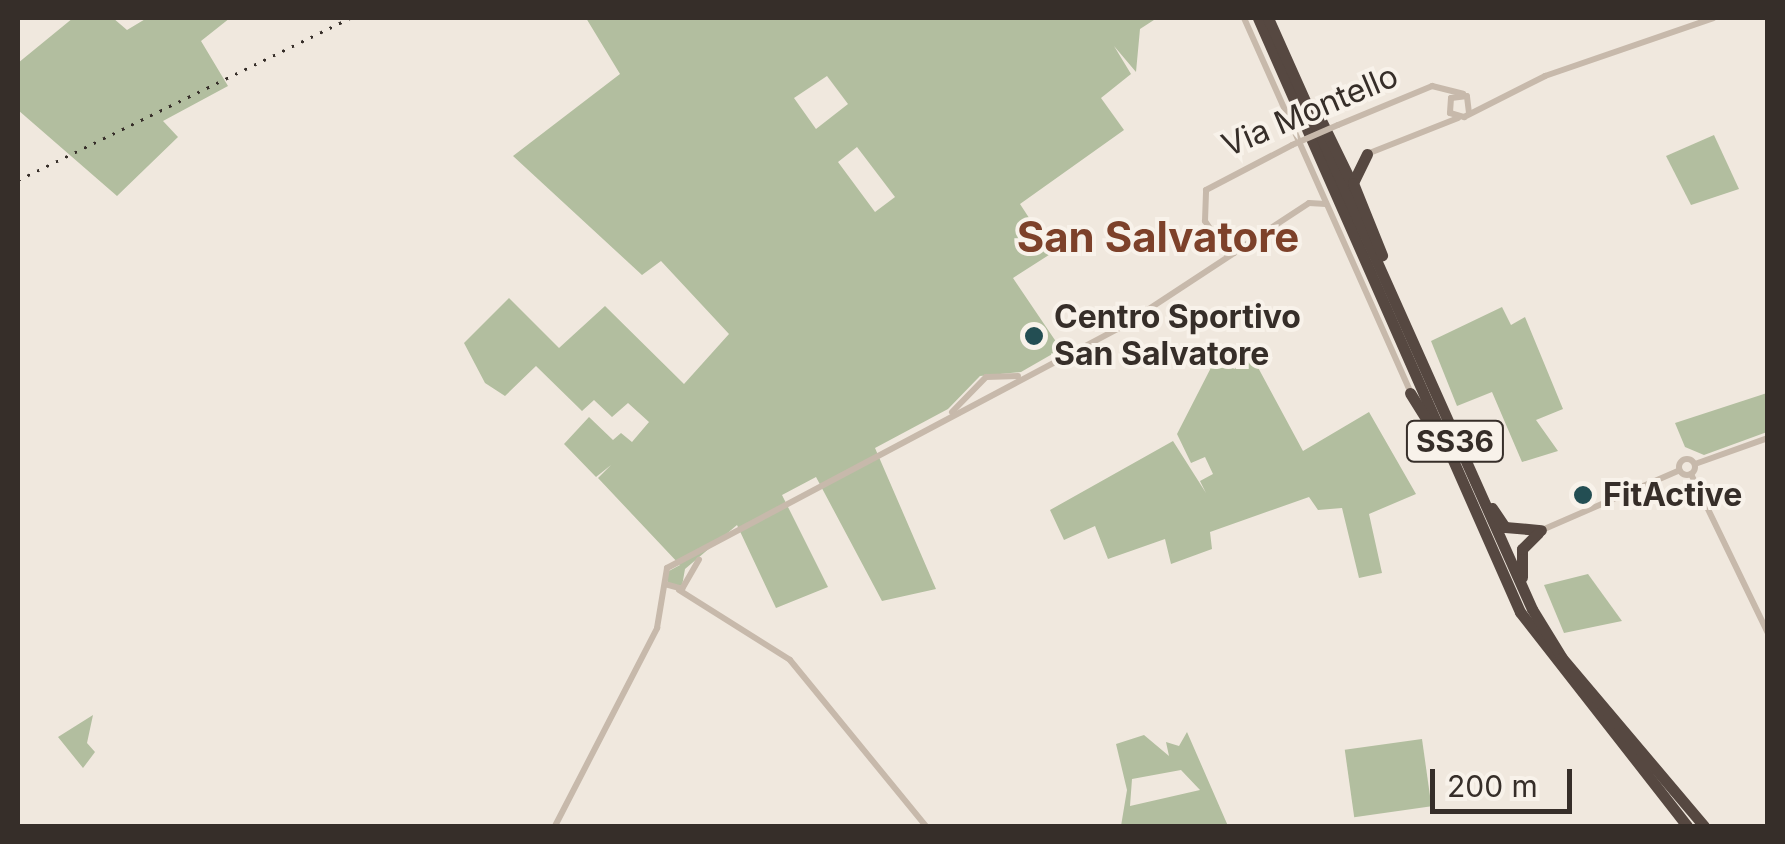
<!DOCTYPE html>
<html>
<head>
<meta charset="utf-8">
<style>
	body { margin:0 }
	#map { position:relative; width:1785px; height:844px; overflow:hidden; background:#f0e8de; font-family:Inter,sans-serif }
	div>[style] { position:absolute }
	.green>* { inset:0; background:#b2be9f; transform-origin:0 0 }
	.minor>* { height:6px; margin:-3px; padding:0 3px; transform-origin:3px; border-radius:3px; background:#c7b9ab }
	.minor>.ring { margin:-3px; padding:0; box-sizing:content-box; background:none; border:6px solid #c7b9ab; border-radius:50% }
	.highway>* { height:11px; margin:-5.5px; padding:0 5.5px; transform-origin:5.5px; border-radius:5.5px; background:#564841 }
	.rail>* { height:2.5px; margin-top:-1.25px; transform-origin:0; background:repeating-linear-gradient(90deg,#362e29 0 2.5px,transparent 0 10.5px) }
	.minor-bridge>* { height:6px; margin:-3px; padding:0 3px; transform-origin:3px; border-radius:3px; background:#c7b9ab }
	.dots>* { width:28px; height:28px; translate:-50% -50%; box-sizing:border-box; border:5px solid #f8f2ea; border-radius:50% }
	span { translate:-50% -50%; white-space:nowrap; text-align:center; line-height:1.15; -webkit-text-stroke:8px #f8f2ea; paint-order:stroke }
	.shield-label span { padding:2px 8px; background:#f8f2ea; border:2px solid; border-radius:8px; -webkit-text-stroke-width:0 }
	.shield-label { font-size:30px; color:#362e29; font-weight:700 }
	.street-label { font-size:32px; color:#362e29 }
	.poi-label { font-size:32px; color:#362e29; font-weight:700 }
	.left { translate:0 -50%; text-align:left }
	.district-label { font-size:42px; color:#7d412a; font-weight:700 }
	.frame { position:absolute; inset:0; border:20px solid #362e29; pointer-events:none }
	.scale { position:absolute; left:1430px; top:769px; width:142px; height:45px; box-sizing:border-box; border:5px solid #362e29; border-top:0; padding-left:12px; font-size:30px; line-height:35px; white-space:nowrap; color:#362e29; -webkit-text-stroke:8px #f8f2ea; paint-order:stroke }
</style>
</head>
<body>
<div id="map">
	<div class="green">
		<i style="clip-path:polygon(73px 18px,113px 18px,127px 30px,147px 18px,230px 18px,201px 41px,228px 86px,163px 121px,178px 137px,117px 196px,18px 110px,18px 63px)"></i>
		<i style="clip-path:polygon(evenodd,586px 18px,1157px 18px,1140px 29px,1136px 72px,1114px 46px,1131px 74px,1101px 98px,1124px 130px,1020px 204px,1052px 253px,1013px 278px,1061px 349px,1021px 372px,980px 376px,948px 409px,875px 448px,936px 589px,882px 601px,816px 477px,782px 495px,828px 587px,776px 608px,737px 525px,685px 569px,682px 586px,668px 583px,667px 572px,680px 565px,598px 478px,611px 465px,596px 477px,564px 444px,589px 417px,613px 440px,621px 433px,632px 442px,649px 422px,628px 403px,612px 417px,594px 400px,582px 411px,536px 366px,505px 396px,485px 383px,464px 343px,509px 298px,559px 348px,605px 306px,684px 384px,729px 334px,661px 261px,642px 275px,513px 156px,620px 74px,586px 18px,827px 76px,848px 104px,816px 129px,794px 98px,827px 76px,586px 18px,857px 147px,895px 197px,875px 212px,838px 162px,857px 147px)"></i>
		<i style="clip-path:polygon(1714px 135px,1739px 189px,1691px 205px,1666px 156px)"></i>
		<i style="clip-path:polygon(1502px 307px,1511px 325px,1525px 317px,1563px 409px,1536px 420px,1558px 451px,1522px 462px,1492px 392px,1457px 406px,1431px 341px)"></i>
		<i style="clip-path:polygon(1219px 352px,1234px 369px,1254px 360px,1303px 451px,1369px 412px,1416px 494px,1369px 514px,1382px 573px,1359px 578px,1342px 508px,1318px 510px,1309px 497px,1210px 532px,1212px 549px,1171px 564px,1165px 539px,1108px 559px,1095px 526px,1064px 540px,1050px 510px,1173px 441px,1206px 493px,1200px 481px,1213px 474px,1205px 457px,1191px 463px,1177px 434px)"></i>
		<i style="clip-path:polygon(1767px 393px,1767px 432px,1704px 455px,1685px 447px,1675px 423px)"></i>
		<i style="clip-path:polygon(1588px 574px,1622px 621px,1564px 633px,1544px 585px)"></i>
		<i style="clip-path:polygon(93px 715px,87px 743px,95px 752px,83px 768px,58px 737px)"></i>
		<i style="clip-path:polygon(evenodd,1187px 732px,1228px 826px,1121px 826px,1127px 790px,1116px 744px,1144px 735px,1169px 756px,1166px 742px,1179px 746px,1187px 732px,1181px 770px,1200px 790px,1130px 806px,1132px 779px,1181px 770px)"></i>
		<i style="left:1422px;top:739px;width:68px;height:78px;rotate:82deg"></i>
	</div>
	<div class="minor">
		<i style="left:1244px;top:18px;width:408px;rotate:66deg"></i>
		<i style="left:1469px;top:113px;width:17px;rotate:-97deg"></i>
		<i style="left:1467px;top:96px;width:16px;rotate:173deg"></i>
		<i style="left:1451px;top:98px;width:15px;rotate:94deg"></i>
		<i style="left:1450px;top:113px;width:15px;rotate:16deg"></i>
		<i style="left:1464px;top:117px;width:91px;rotate:-26.8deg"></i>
		<i style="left:1545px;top:76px;width:178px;rotate:-19deg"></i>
		<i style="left:1338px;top:125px;width:102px;rotate:-22.5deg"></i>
		<i style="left:1432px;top:86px;width:32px;rotate:14deg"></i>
		<i style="left:1367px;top:154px;width:98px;rotate:-21.6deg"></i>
		<i style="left:1236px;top:251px;width:87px;rotate:-33.3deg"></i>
		<i style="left:1309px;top:203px;width:17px;rotate:3deg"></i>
		<i style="left:1228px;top:256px;width:42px;rotate:-123.3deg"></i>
		<i style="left:1205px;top:221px;width:31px;rotate:-88deg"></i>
		<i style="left:1206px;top:190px;width:97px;rotate:-27.6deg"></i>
		<i style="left:952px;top:412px;width:49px;rotate:-45.8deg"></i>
		<i style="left:986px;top:377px;width:32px;rotate:-2deg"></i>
		<i class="ring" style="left:1679px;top:459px;width:10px;height:10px"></i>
		<i style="left:1695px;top:464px;width:77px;rotate:-19.6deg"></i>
		<i style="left:1691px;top:474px;width:177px;rotate:64.2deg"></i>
		<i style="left:1542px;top:530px;width:150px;rotate:-23.5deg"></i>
		<i style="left:665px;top:584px;width:18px;rotate:16deg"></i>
		<i style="left:682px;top:589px;width:34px;rotate:-60deg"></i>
		<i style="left:679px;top:590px;width:131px;rotate:32.2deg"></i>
		<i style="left:790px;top:660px;width:215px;rotate:50.7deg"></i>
		<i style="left:555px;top:826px;width:223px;rotate:-62.7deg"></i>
		<i style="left:657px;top:628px;width:61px;rotate:-80.5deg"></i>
		<i style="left:667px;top:568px;width:516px;rotate:-27.95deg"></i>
		<i style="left:1123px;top:326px;width:133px;rotate:-33.3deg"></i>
		<i style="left:1234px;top:253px;width:11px;rotate:-90deg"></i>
		<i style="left:1234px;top:242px;width:22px;rotate:-159deg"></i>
	</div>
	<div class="highway">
		<i style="left:1258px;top:18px;width:649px;rotate:66.2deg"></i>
		<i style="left:1520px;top:612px;width:271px;rotate:52deg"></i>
		<i style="left:1268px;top:18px;width:647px;rotate:65.93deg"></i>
		<i style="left:1532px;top:609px;width:57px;rotate:58.5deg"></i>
		<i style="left:1562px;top:658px;width:220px;rotate:49.8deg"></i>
		<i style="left:1315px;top:108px;width:87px;rotate:64deg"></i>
		<i style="left:1367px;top:154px;width:32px;rotate:116deg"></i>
		<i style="left:1353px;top:183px;width:78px;rotate:68.1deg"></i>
		<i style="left:1410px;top:393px;width:31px;rotate:58deg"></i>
		<i style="left:1492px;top:508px;width:23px;rotate:56deg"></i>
		<i style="left:1505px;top:527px;width:36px;rotate:5deg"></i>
		<i style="left:1522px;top:577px;width:28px;rotate:-90deg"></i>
		<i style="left:1522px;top:549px;width:23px;rotate:-45deg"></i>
	</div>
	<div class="rail">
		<i style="left:18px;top:180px;width:369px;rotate:-26deg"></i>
	</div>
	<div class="minor-bridge">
		<i style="left:1292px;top:145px;width:50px;rotate:-23.5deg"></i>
	</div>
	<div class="dots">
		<i style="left:1034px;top:336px;background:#234e53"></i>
		<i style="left:1583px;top:495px;background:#234e53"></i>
	</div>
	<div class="shield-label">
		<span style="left:1455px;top:441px">SS36</span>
	</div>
	<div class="street-label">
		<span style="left:1310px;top:111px;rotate:-23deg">Via Montello</span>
	</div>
	<div class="poi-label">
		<span class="left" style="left:1054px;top:336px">Centro Sportivo<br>San Salvatore</span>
		<span class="left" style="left:1603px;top:495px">FitActive</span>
	</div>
	<div class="district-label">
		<span style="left:1158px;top:237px">San Salvatore</span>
	</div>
	<div class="frame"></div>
	<div class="scale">200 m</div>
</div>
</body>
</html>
